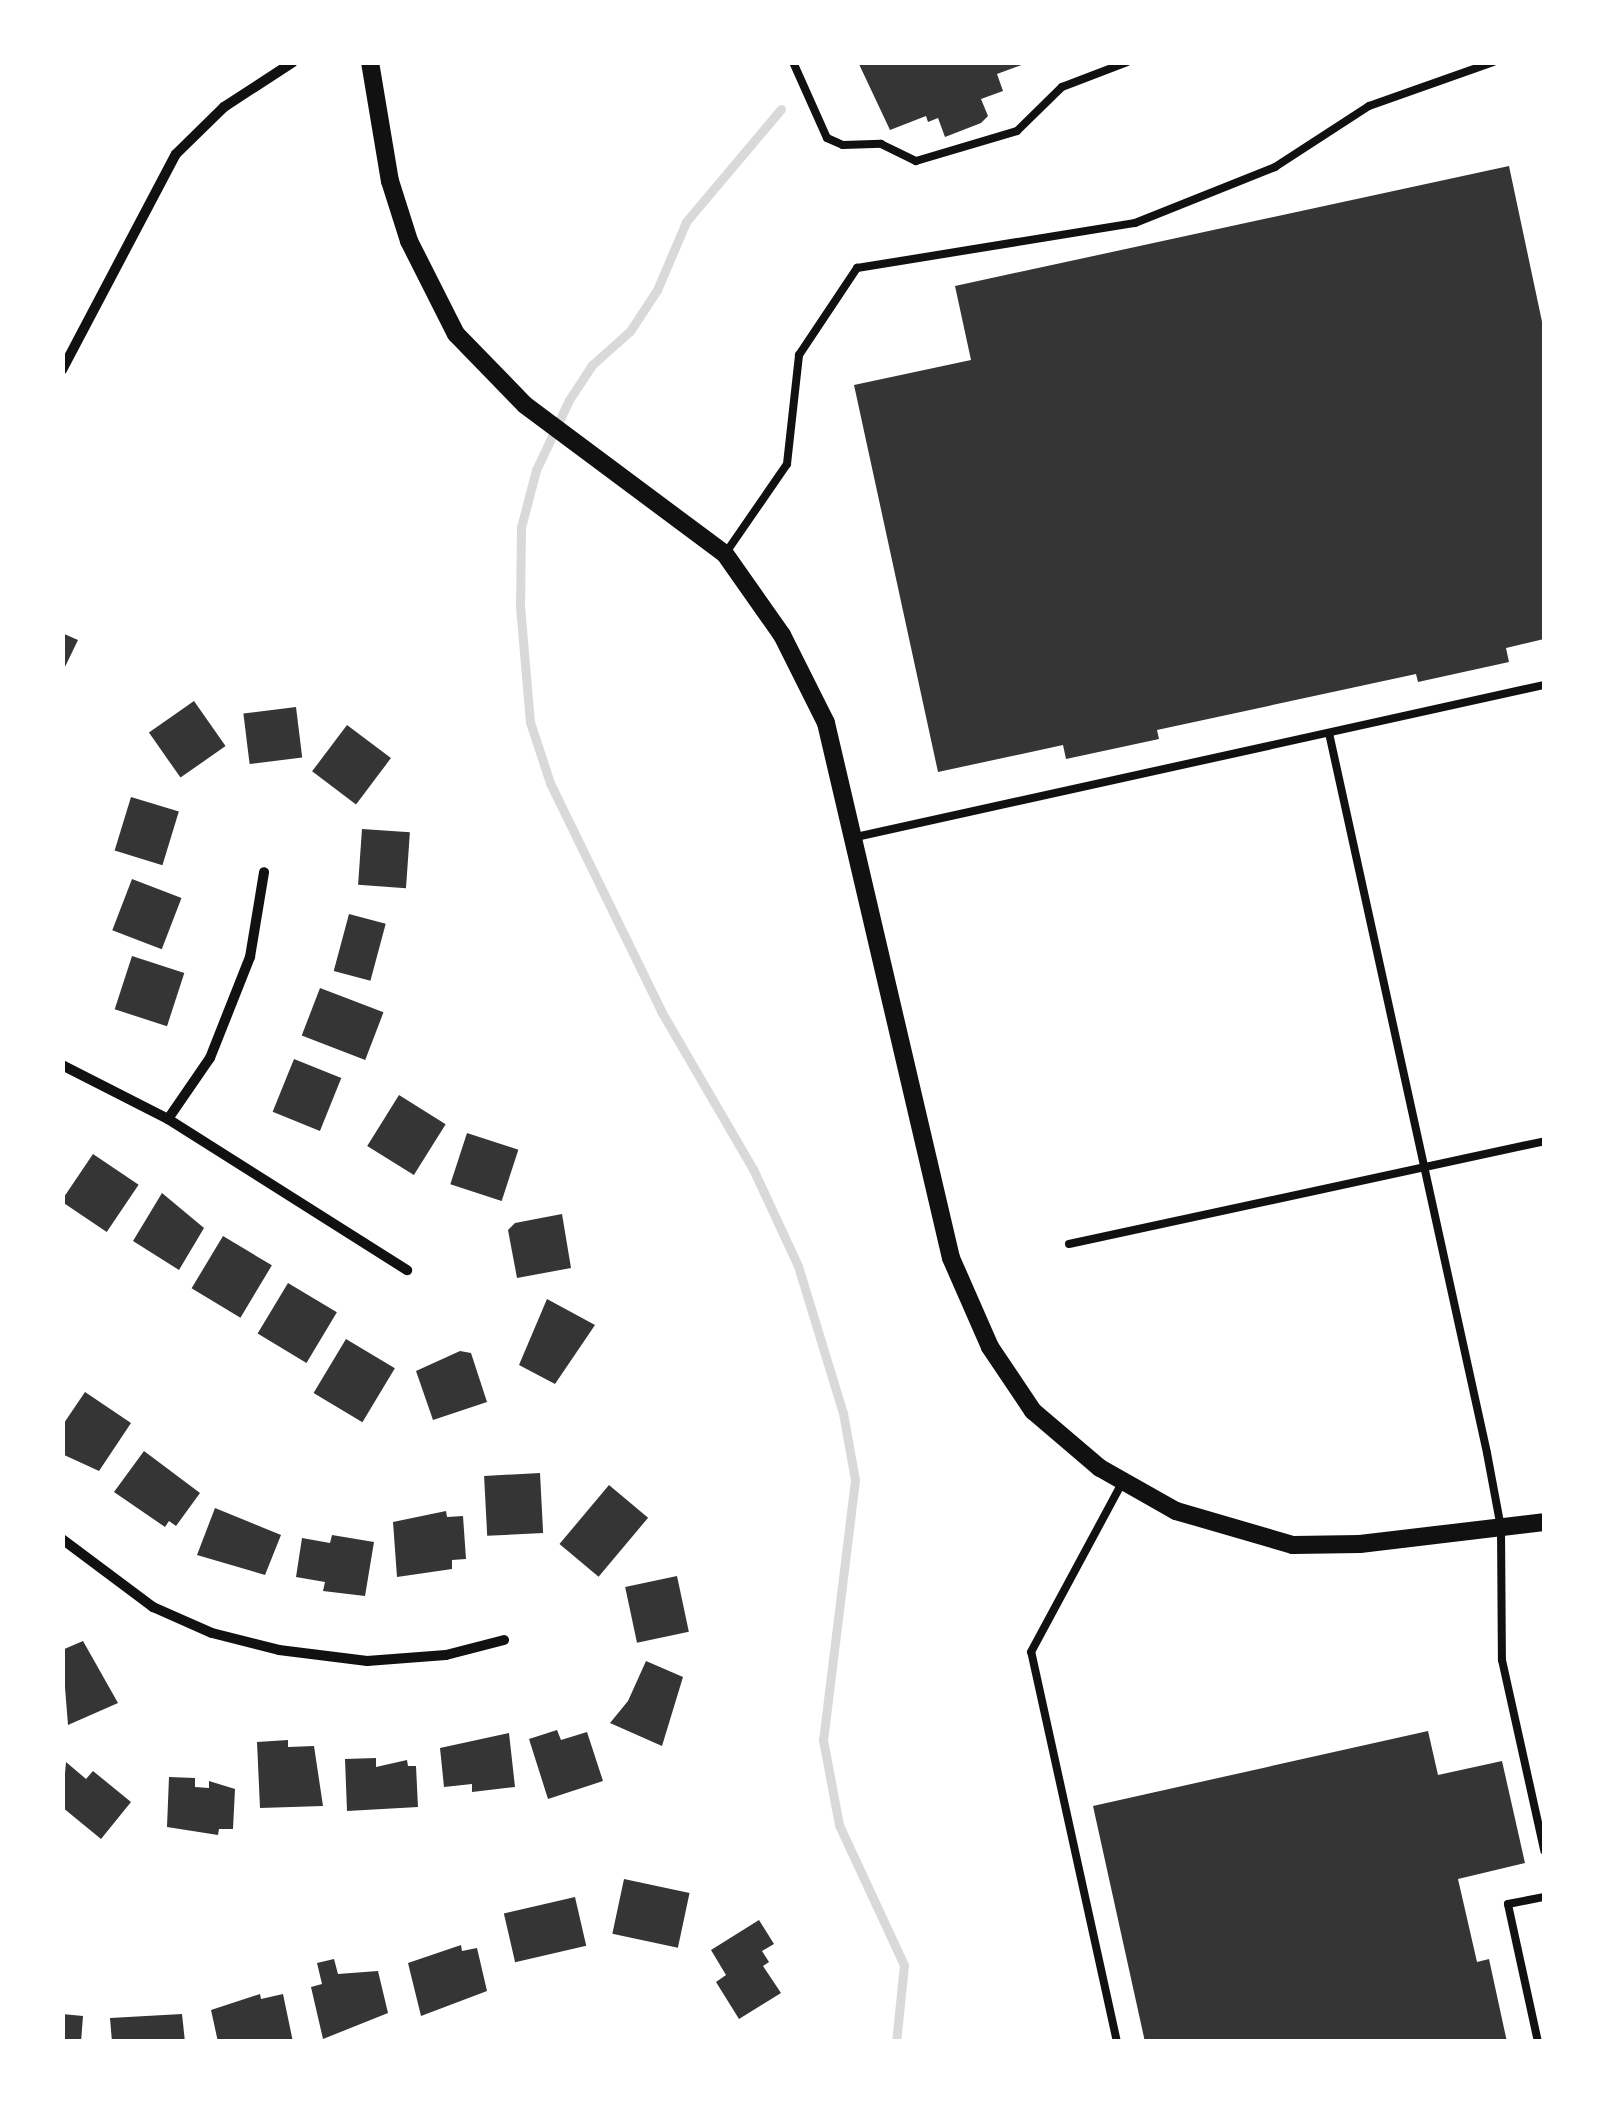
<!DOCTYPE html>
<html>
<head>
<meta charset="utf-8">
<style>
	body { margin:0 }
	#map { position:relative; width:1607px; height:2104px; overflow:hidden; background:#fff; font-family:Bitter,serif }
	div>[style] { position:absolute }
	.stream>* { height:9px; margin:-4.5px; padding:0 4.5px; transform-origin:4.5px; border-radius:4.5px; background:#d9d9d9 }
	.building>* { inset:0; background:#353535; transform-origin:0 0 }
	.service>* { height:8px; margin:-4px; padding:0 4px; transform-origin:4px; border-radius:4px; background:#111 }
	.minor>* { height:10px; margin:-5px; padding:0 5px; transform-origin:5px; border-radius:5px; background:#111 }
	.tertiary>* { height:18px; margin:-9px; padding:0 9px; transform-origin:9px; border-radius:9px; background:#111 }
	span { translate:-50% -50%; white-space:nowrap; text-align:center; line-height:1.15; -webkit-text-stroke:8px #fff; paint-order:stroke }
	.frame { position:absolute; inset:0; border:65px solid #fff; pointer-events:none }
</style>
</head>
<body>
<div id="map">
	<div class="stream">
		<i style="left:781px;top:109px;width:148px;rotate:130.1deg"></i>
		<i style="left:686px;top:222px;width:74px;rotate:113.1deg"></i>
		<i style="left:657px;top:290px;width:49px;rotate:123.4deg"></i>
		<i style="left:630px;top:331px;width:51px;rotate:138.2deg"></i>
		<i style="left:592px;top:365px;width:42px;rotate:123.3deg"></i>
		<i style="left:569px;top:400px;width:77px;rotate:115.2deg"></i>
		<i style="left:536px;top:470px;width:59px;rotate:104.7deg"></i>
		<i style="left:521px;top:527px;width:79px;rotate:90.7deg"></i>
		<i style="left:520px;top:606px;width:116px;rotate:85.1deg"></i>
		<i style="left:530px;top:722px;width:64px;rotate:71.8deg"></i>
		<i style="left:550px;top:783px;width:254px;rotate:64deg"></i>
		<i style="left:661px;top:1011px;width:183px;rotate:59.8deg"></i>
		<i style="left:753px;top:1169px;width:107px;rotate:65.1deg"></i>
		<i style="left:798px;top:1266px;width:154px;rotate:73deg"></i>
		<i style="left:843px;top:1413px;width:68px;rotate:79.8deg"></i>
		<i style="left:855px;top:1480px;width:262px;rotate:97deg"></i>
		<i style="left:823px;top:1740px;width:86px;rotate:79.3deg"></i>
		<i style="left:839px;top:1825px;width:154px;rotate:65.1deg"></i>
		<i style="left:904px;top:1965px;width:77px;rotate:95.9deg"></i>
	</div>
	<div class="building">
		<i style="clip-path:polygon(858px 62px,1027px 62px,1027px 63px,997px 74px,1003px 91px,981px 99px,988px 116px,981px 123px,945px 137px,938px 118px,928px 122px,926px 116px,890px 130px)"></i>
		<i style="clip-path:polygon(1509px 166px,1544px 331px,1544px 639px,1506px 648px,1509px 662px,1418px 682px,1416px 674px,1157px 730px,1159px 739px,1066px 759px,1063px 745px,938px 772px,854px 385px,971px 360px,955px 286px)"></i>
		<i style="clip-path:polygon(62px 633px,78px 640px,62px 673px)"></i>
		<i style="left:194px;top:701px;width:55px;height:55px;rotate:55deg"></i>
		<i style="left:296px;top:707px;width:51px;height:53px;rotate:83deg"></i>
		<i style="left:347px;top:725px;width:55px;height:58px;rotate:37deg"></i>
		<i style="left:131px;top:797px;width:50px;height:56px;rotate:17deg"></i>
		<i style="left:362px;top:829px;width:48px;height:56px;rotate:4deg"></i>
		<i style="left:132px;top:879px;width:53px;height:55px;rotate:21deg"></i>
		<i style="left:349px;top:914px;width:38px;height:59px;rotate:15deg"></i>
		<i style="left:132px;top:956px;width:55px;height:56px;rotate:18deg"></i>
		<i style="left:320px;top:988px;width:68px;height:51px;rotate:21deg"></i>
		<i style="left:294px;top:1059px;width:51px;height:57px;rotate:22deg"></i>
		<i style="left:399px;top:1095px;width:55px;height:60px;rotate:32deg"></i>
		<i style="left:467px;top:1133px;width:54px;height:54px;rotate:18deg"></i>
		<i style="left:93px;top:1154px;width:55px;height:57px;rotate:34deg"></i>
		<i style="clip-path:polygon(162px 1193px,204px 1228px,179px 1270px,133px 1241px)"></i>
		<i style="clip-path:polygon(562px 1214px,571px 1268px,517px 1278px,508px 1230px,515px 1223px)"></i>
		<i style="left:223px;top:1236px;width:57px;height:61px;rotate:31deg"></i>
		<i style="left:288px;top:1283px;width:57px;height:59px;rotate:31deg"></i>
		<i style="clip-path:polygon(547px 1299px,595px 1325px,555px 1384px,519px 1365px)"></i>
		<i style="left:346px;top:1339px;width:57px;height:63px;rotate:31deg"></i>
		<i style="clip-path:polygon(460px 1351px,471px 1353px,487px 1402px,433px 1420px,416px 1371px)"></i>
		<i style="clip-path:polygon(85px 1392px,131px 1423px,99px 1471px,62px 1454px,62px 1426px)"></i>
		<i style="clip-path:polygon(144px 1451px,200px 1493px,176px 1526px,169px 1521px,165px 1527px,114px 1492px)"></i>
		<i style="left:540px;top:1473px;width:60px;height:56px;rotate:87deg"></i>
		<i style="left:609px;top:1485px;width:51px;height:77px;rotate:40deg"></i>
		<i style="clip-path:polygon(215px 1508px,281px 1535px,265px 1575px,197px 1555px)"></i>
		<i style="clip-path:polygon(446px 1511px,447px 1517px,463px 1516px,466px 1559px,452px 1560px,452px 1569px,397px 1577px,393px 1522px)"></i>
		<i style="clip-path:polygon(332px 1535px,374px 1542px,365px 1596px,323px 1591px,325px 1582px,296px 1577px,302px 1538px,330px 1543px)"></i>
		<i style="left:677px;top:1576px;width:57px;height:53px;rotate:78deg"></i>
		<i style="clip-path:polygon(83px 1641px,118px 1703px,68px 1725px,62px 1650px)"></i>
		<i style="clip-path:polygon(646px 1661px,683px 1677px,662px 1746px,610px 1723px,628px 1701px)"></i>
		<i style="clip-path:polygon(557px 1730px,561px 1740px,587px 1732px,603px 1781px,548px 1799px,529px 1739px)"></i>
		<i style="clip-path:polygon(1428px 1731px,1438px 1775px,1502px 1761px,1525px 1863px,1458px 1879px,1477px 1962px,1489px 1959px,1507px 2042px,1145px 2042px,1093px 1806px)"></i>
		<i style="clip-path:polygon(509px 1733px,515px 1787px,472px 1792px,472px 1784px,444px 1787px,440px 1748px)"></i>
		<i style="clip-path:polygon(288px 1740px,288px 1747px,314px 1746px,323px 1806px,260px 1808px,257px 1742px)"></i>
		<i style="clip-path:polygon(376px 1758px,376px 1767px,407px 1760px,408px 1766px,416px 1766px,418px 1807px,347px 1811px,345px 1759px)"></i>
		<i style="clip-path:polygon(66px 1762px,86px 1779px,93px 1771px,131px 1802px,101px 1839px,62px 1807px)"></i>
		<i style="clip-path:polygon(169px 1777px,195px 1778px,195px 1787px,209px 1788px,209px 1781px,235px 1789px,233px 1829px,219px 1829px,218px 1835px,167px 1827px)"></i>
		<i style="left:624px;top:1879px;width:67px;height:56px;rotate:12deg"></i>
		<i style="left:575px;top:1897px;width:50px;height:73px;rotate:77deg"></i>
		<i style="clip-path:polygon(759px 1920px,774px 1944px,762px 1951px,769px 1962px,763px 1966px,781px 1993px,739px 2019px,716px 1982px,726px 1975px,711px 1950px)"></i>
		<i style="clip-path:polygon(461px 1945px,462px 1951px,477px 1948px,487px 1991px,421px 2016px,408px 1963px)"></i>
		<i style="clip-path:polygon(334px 1959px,338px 1974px,378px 1971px,388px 2013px,323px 2039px,311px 1987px,322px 1984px,317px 1963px)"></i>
		<i style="clip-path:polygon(260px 1994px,261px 1999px,283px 1994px,293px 2042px,218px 2042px,211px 2010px)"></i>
		<i style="clip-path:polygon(62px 2014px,83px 2016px,81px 2042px,62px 2042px)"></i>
		<i style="clip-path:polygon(182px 2014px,185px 2042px,112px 2042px,110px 2018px)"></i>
	</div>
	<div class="service">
		<i style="left:793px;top:62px;width:83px;rotate:65.9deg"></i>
		<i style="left:827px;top:138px;width:17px;rotate:24deg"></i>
		<i style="left:843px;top:145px;width:38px;rotate:-2deg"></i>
		<i style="left:881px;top:144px;width:39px;rotate:26deg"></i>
		<i style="left:916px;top:161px;width:105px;rotate:-16.5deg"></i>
		<i style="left:1017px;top:131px;width:63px;rotate:-44.4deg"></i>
		<i style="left:1062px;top:87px;width:70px;rotate:-21deg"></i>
		<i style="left:725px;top:554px;width:109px;rotate:-55.4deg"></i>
		<i style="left:787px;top:464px;width:110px;rotate:-83.7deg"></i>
		<i style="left:799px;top:355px;width:105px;rotate:-56.3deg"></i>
		<i style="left:857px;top:268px;width:282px;rotate:-9.2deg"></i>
		<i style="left:1135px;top:223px;width:151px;rotate:-21.8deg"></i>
		<i style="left:1275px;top:167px;width:112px;rotate:-33deg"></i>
		<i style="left:1369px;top:106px;width:132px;rotate:-19.5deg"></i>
		<i style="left:1329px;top:733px;width:737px;rotate:77.62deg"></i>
		<i style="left:1487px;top:1453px;width:76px;rotate:79.4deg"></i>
		<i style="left:1501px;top:1528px;width:132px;rotate:89.6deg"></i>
		<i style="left:1502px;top:1660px;width:195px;rotate:77.5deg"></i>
		<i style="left:856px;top:837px;width:705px;rotate:-12.46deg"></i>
		<i style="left:1069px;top:1244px;width:486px;rotate:-12.2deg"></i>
		<i style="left:1117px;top:2042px;width:399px;rotate:-102.4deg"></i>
		<i style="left:1031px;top:1652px;width:194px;rotate:-61.7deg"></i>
		<i style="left:1538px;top:2042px;width:141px;rotate:-102.3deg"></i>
		<i style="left:1508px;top:1904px;width:37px;rotate:-11deg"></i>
	</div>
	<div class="minor">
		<i style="left:62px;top:370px;width:244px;rotate:-62.2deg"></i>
		<i style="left:176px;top:154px;width:67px;rotate:-44.4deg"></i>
		<i style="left:224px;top:107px;width:82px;rotate:-33.1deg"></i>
		<i style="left:62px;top:1065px;width:119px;rotate:27deg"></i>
		<i style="left:168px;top:1119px;width:283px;rotate:32.3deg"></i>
		<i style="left:168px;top:1119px;width:74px;rotate:-55.5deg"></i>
		<i style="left:210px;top:1058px;width:109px;rotate:-68.4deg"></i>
		<i style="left:250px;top:957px;width:86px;rotate:-80.6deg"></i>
		<i style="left:62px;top:1539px;width:114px;rotate:36.8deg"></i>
		<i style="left:153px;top:1607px;width:64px;rotate:23.8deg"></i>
		<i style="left:212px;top:1633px;width:69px;rotate:14.2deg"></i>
		<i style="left:279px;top:1650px;width:89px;rotate:7.1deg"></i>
		<i style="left:367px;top:1661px;width:79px;rotate:-4.3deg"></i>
		<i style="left:446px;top:1655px;width:60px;rotate:-14.5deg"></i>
	</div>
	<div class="tertiary">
		<i style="left:370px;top:62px;width:121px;rotate:80.5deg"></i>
		<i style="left:390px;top:181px;width:63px;rotate:72.4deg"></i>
		<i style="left:409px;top:241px;width:104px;rotate:63.2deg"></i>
		<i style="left:456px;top:334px;width:99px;rotate:45.8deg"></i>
		<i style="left:525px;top:405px;width:249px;rotate:36.7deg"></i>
		<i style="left:725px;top:554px;width:99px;rotate:54.9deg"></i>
		<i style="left:782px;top:635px;width:98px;rotate:63.4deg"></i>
		<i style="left:826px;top:723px;width:549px;rotate:76.85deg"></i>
		<i style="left:951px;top:1258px;width:97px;rotate:66.3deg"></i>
		<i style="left:990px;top:1347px;width:77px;rotate:56.1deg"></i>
		<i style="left:1033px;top:1411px;width:88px;rotate:40.4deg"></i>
		<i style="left:1100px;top:1468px;width:87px;rotate:29.5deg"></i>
		<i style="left:1176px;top:1511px;width:122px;rotate:16.2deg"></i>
		<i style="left:1293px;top:1545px;width:67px;rotate:-0.9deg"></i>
		<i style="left:1360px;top:1544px;width:185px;rotate:-6.8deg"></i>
	</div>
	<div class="frame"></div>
</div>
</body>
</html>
